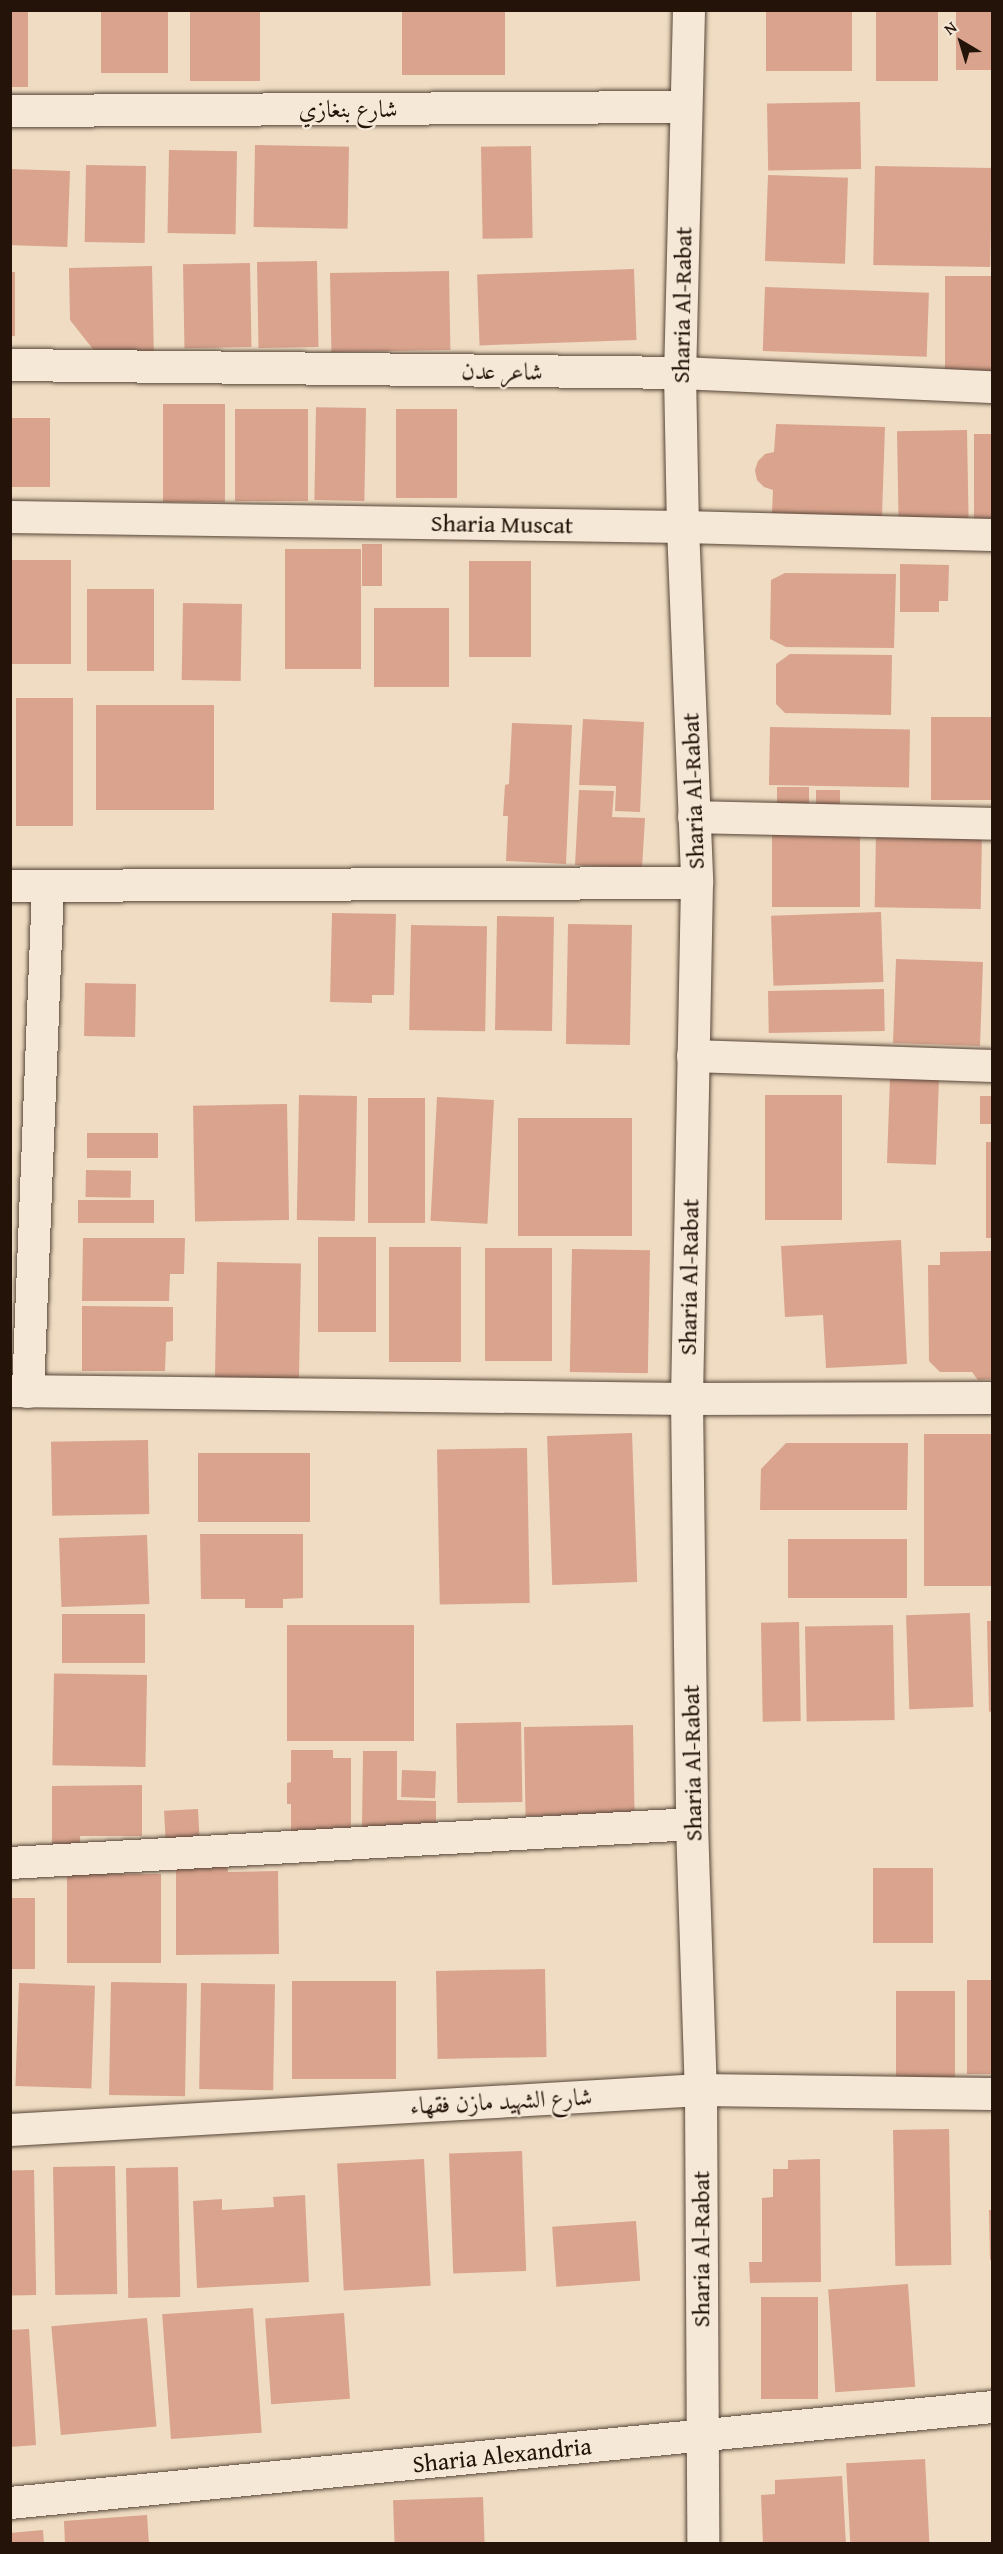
<!DOCTYPE html>
<html>
<head>
<meta charset="utf-8">
<style>
	body { margin:0 }
	#map { position:relative; width:1003px; height:2554px; overflow:hidden; background:#efdcc2; font-family:"Gentium Book Plus",Amiri,serif }
	div>[style] { position:absolute }
	.building>* { inset:0; background:#d9a38d; transform-origin:0 0 }
	.roads { filter:drop-shadow(0 0 2px #574537) drop-shadow(0 0 2px #574537) }
	.minor>* { height:32px; margin:-16px; padding:0 16px; transform-origin:16px; border-radius:16px; background:#f5e8d7 }
	span { translate:-50% -50%; white-space:nowrap; text-align:center; line-height:1.15; -webkit-text-stroke:4.5px #f5e8d7; paint-order:stroke }
	.street-label { font-size:24px; color:#241309 }
	.frame { position:absolute; inset:0; border:12px solid #241309; pointer-events:none }
	.north { position:absolute; left:931px; top:12px; width:60px; height:60px; -webkit-text-stroke:4px #f5e8d7; paint-order:stroke; rotate:322deg; font-size:16px; font-weight:700; line-height:24px; text-align:center; color:#241309 }
	.north::after { content:''; display:block; margin:auto; width:21px; height:27px; background:#241309; clip-path:polygon(50% 0,100% 100%,50% 72%,0 100%) }
</style>
</head>
<body>
<div id="map">
	<div class="building">
		<i style="left:10px;top:10px;width:18px;height:77px"></i>
		<i style="left:101px;top:10px;width:67px;height:63px"></i>
		<i style="left:190px;top:10px;width:70px;height:71px"></i>
		<i style="left:402px;top:10px;width:103px;height:65px"></i>
		<i style="left:766px;top:10px;width:86px;height:61px"></i>
		<i style="left:876px;top:10px;width:62px;height:71px"></i>
		<i style="left:956px;top:10px;width:36px;height:60px"></i>
		<i style="left:860px;top:102px;width:67px;height:93px;rotate:89deg"></i>
		<i style="left:255px;top:145px;width:94px;height:82px;rotate:1deg"></i>
		<i style="left:531px;top:146px;width:92px;height:50px;rotate:89deg"></i>
		<i style="left:169px;top:150px;width:68px;height:83px;rotate:1deg"></i>
		<i style="left:86px;top:165px;width:60px;height:77px;rotate:1deg"></i>
		<i style="left:875px;top:166px;width:117px;height:99px;rotate:1deg"></i>
		<i style="left:10px;top:169px;width:60px;height:76px;rotate:2deg"></i>
		<i style="left:768px;top:175px;width:80px;height:86px;rotate:2deg"></i>
		<i style="left:317px;top:261px;width:86px;height:60px;rotate:89deg"></i>
		<i style="left:250px;top:263px;width:84px;height:67px;rotate:89deg"></i>
		<i style="clip-path:polygon(152px 266px,154px 361px,104px 363px,70px 320px,69px 268px)"></i>
		<i style="left:634px;top:269px;width:71px;height:157px;rotate:88deg"></i>
		<i style="left:449px;top:271px;width:79px;height:119px;rotate:89deg"></i>
		<i style="left:10px;top:272px;width:5px;height:64px"></i>
		<i style="left:945px;top:276px;width:47px;height:99px"></i>
		<i style="left:765px;top:287px;width:164px;height:64px;rotate:2deg"></i>
		<i style="left:163px;top:404px;width:62px;height:98px"></i>
		<i style="left:366px;top:408px;width:93px;height:50px;rotate:91deg"></i>
		<i style="left:235px;top:409px;width:73px;height:92px"></i>
		<i style="left:396px;top:409px;width:61px;height:89px"></i>
		<i style="left:10px;top:418px;width:40px;height:69px"></i>
		<i style="clip-path:polygon(776px 424px,885px 427px,882px 516px,772px 513px,773px 490px,764px 487px,757px 480px,755px 470px,758px 461px,765px 454px,774px 452px)"></i>
		<i style="left:967px;top:430px;width:91px;height:70px;rotate:89deg"></i>
		<i style="left:974px;top:434px;width:18px;height:90px"></i>
		<i style="left:362px;top:544px;width:20px;height:42px"></i>
		<i style="left:285px;top:549px;width:76px;height:120px"></i>
		<i style="left:10px;top:560px;width:61px;height:104px"></i>
		<i style="left:531px;top:561px;width:96px;height:62px;rotate:90deg"></i>
		<i style="clip-path:polygon(900px 564px,949px 565px,948px 601px,939px 601px,939px 612px,900px 612px)"></i>
		<i style="clip-path:polygon(785px 573px,896px 574px,894px 648px,786px 647px,770px 639px,771px 580px)"></i>
		<i style="left:87px;top:589px;width:67px;height:82px"></i>
		<i style="left:183px;top:603px;width:59px;height:77px;rotate:1deg"></i>
		<i style="left:449px;top:608px;width:79px;height:75px;rotate:90deg"></i>
		<i style="clip-path:polygon(790px 654px,892px 655px,891px 715px,785px 713px,776px 704px,776px 664px)"></i>
		<i style="left:16px;top:698px;width:57px;height:128px"></i>
		<i style="left:96px;top:705px;width:118px;height:105px"></i>
		<i style="left:931px;top:717px;width:61px;height:83px"></i>
		<i style="clip-path:polygon(583px 719px,644px 722px,640px 812px,615px 811px,616px 786px,579px 785px)"></i>
		<i style="clip-path:polygon(512px 723px,572px 725px,566px 864px,506px 861px,508px 816px,503px 816px,505px 785px,509px 784px)"></i>
		<i style="left:770px;top:727px;width:140px;height:58px;rotate:1deg"></i>
		<i style="left:777px;top:787px;width:32px;height:23px"></i>
		<i style="clip-path:polygon(579px 790px,614px 791px,612px 817px,645px 818px,642px 868px,575px 865px)"></i>
		<i style="left:816px;top:790px;width:24px;height:24px"></i>
		<i style="left:860px;top:826px;width:81px;height:88px;rotate:90deg"></i>
		<i style="left:982px;top:833px;width:76px;height:106px;rotate:91deg"></i>
		<i style="left:881px;top:912px;width:70px;height:110px;rotate:88deg"></i>
		<i style="clip-path:polygon(332px 913px,396px 914px,394px 995px,372px 995px,372px 1003px,330px 1002px)"></i>
		<i style="left:497px;top:916px;width:57px;height:114px;rotate:1deg"></i>
		<i style="left:568px;top:924px;width:64px;height:120px;rotate:1deg"></i>
		<i style="left:411px;top:925px;width:76px;height:105px;rotate:1deg"></i>
		<i style="left:896px;top:959px;width:87px;height:84px;rotate:2deg"></i>
		<i style="left:85px;top:983px;width:51px;height:53px;rotate:1deg"></i>
		<i style="left:884px;top:989px;width:42px;height:116px;rotate:89deg"></i>
		<i style="left:890px;top:1077px;width:49px;height:86px;rotate:2deg"></i>
		<i style="left:299px;top:1095px;width:58px;height:125px;rotate:1deg"></i>
		<i style="left:765px;top:1095px;width:77px;height:125px"></i>
		<i style="left:980px;top:1096px;width:12px;height:28px"></i>
		<i style="left:437px;top:1097px;width:57px;height:124px;rotate:3deg"></i>
		<i style="left:368px;top:1098px;width:57px;height:125px"></i>
		<i style="left:287px;top:1104px;width:116px;height:94px;rotate:89deg"></i>
		<i style="left:518px;top:1118px;width:114px;height:118px"></i>
		<i style="left:87px;top:1133px;width:71px;height:25px"></i>
		<i style="left:986px;top:1142px;width:6px;height:96px"></i>
		<i style="left:86px;top:1170px;width:45px;height:27px;rotate:1deg"></i>
		<i style="left:78px;top:1200px;width:76px;height:23px"></i>
		<i style="left:318px;top:1237px;width:58px;height:95px"></i>
		<i style="clip-path:polygon(83px 1238px,185px 1238px,184px 1274px,170px 1274px,169px 1301px,82px 1301px)"></i>
		<i style="clip-path:polygon(901px 1240px,907px 1364px,826px 1368px,823px 1315px,785px 1317px,781px 1246px)"></i>
		<i style="left:389px;top:1247px;width:72px;height:115px"></i>
		<i style="left:485px;top:1248px;width:67px;height:113px"></i>
		<i style="left:572px;top:1249px;width:78px;height:123px;rotate:1deg"></i>
		<i style="clip-path:polygon(992px 1251px,992px 1379px,978px 1380px,972px 1372px,940px 1372px,929px 1361px,928px 1265px,940px 1265px,940px 1252px)"></i>
		<i style="left:217px;top:1262px;width:84px;height:118px;rotate:1deg"></i>
		<i style="clip-path:polygon(82px 1306px,173px 1307px,173px 1341px,166px 1342px,165px 1371px,82px 1371px)"></i>
		<i style="left:632px;top:1433px;width:149px;height:85px;rotate:88deg"></i>
		<i style="left:992px;top:1434px;width:152px;height:68px;rotate:90deg"></i>
		<i style="left:148px;top:1440px;width:74px;height:97px;rotate:89deg"></i>
		<i style="clip-path:polygon(786px 1443px,908px 1443px,907px 1510px,760px 1510px,761px 1469px)"></i>
		<i style="left:527px;top:1448px;width:155px;height:90px;rotate:89deg"></i>
		<i style="left:198px;top:1453px;width:112px;height:69px"></i>
		<i style="clip-path:polygon(200px 1534px,303px 1534px,303px 1598px,283px 1599px,283px 1608px,245px 1608px,245px 1599px,201px 1599px)"></i>
		<i style="left:147px;top:1535px;width:69px;height:88px;rotate:88deg"></i>
		<i style="left:788px;top:1539px;width:119px;height:59px"></i>
		<i style="left:970px;top:1613px;width:94px;height:64px;rotate:88deg"></i>
		<i style="left:62px;top:1614px;width:83px;height:49px"></i>
		<i style="clip-path:polygon(987px 1621px,992px 1621px,992px 1711px,989px 1712px)"></i>
		<i style="left:799px;top:1622px;width:99px;height:38px;rotate:89deg"></i>
		<i style="left:287px;top:1625px;width:127px;height:116px"></i>
		<i style="left:893px;top:1625px;width:95px;height:88px;rotate:89deg"></i>
		<i style="left:147px;top:1675px;width:92px;height:93px;rotate:91deg"></i>
		<i style="left:521px;top:1722px;width:80px;height:65px;rotate:89deg"></i>
		<i style="left:633px;top:1725px;width:89px;height:109px;rotate:89deg"></i>
		<i style="clip-path:polygon(291px 1750px,333px 1750px,333px 1758px,351px 1758px,351px 1831px,291px 1831px,291px 1804px,287px 1804px,287px 1783px,291px 1782px)"></i>
		<i style="clip-path:polygon(363px 1751px,397px 1751px,397px 1800px,436px 1801px,436px 1828px,362px 1827px)"></i>
		<i style="left:402px;top:1770px;width:34px;height:27px;rotate:2deg"></i>
		<i style="clip-path:polygon(142px 1785px,142px 1836px,80px 1836px,80px 1856px,52px 1856px,52px 1786px)"></i>
		<i style="left:198px;top:1809px;width:34px;height:34px;rotate:87deg"></i>
		<i style="clip-path:polygon(176px 1861px,227px 1861px,228px 1872px,278px 1871px,279px 1954px,176px 1955px)"></i>
		<i style="left:873px;top:1868px;width:60px;height:75px"></i>
		<i style="left:161px;top:1874px;width:89px;height:94px;rotate:90deg"></i>
		<i style="left:10px;top:1898px;width:25px;height:71px"></i>
		<i style="left:545px;top:1969px;width:88px;height:109px;rotate:89deg"></i>
		<i style="left:967px;top:1980px;width:25px;height:94px"></i>
		<i style="left:292px;top:1981px;width:104px;height:98px"></i>
		<i style="left:111px;top:1982px;width:76px;height:113px;rotate:1deg"></i>
		<i style="left:19px;top:1983px;width:76px;height:103px;rotate:2deg"></i>
		<i style="left:201px;top:1983px;width:74px;height:106px;rotate:1deg"></i>
		<i style="left:896px;top:1991px;width:59px;height:91px"></i>
		<i style="left:949px;top:2129px;width:136px;height:56px;rotate:89deg"></i>
		<i style="left:522px;top:2151px;width:120px;height:73px;rotate:88deg"></i>
		<i style="left:424px;top:2159px;width:127px;height:87px;rotate:87deg"></i>
		<i style="clip-path:polygon(820px 2159px,821px 2282px,750px 2283px,749px 2262px,762px 2262px,762px 2198px,773px 2197px,773px 2169px,788px 2169px,788px 2160px)"></i>
		<i style="left:115px;top:2166px;width:128px;height:62px;rotate:89deg"></i>
		<i style="left:178px;top:2167px;width:130px;height:52px;rotate:89deg"></i>
		<i style="left:34px;top:2170px;width:125px;height:24px;rotate:89deg"></i>
		<i style="clip-path:polygon(305px 2195px,309px 2282px,197px 2288px,193px 2201px,222px 2199px,222px 2210px,274px 2207px,273px 2197px)"></i>
		<i style="clip-path:polygon(989px 2210px,992px 2210px,992px 2260px,990px 2260px)"></i>
		<i style="left:636px;top:2221px;width:60px;height:84px;rotate:86deg"></i>
		<i style="left:908px;top:2284px;width:103px;height:80px;rotate:86deg"></i>
		<i style="left:761px;top:2297px;width:57px;height:102px"></i>
		<i style="left:253px;top:2308px;width:125px;height:91px;rotate:86deg"></i>
		<i style="left:344px;top:2313px;width:86px;height:79px;rotate:86deg"></i>
		<i style="left:147px;top:2318px;width:109px;height:96px;rotate:85deg"></i>
		<i style="clip-path:polygon(29px 2329px,36px 2445px,10px 2447px,10px 2330px)"></i>
		<i style="left:925px;top:2459px;width:85px;height:79px;rotate:87deg"></i>
		<i style="clip-path:polygon(842px 2476px,846px 2544px,763px 2544px,761px 2495px,775px 2494px,775px 2480px)"></i>
		<i style="left:483px;top:2497px;width:47px;height:90px;rotate:88deg"></i>
		<i style="clip-path:polygon(147px 2515px,149px 2544px,65px 2544px,64px 2521px)"></i>
		<i style="clip-path:polygon(43px 2530px,44px 2544px,10px 2544px,10px 2533px)"></i>
	</div>
	<div class="roads">
		<div class="minor">
			<i style="left:689px;top:10px;width:363px;rotate:91.4deg"></i>
			<i style="left:680px;top:373px;width:154px;rotate:88.9deg"></i>
			<i style="left:683px;top:527px;width:356px;rotate:87.7deg"></i>
			<i style="left:697px;top:883px;width:516px;rotate:91.11deg"></i>
			<i style="left:687px;top:1399px;width:425px;rotate:89.3deg"></i>
			<i style="left:692px;top:1824px;width:266px;rotate:88.1deg"></i>
			<i style="left:701px;top:2090px;width:454px;rotate:89.7deg"></i>
			<i style="left:10px;top:111px;width:676px;rotate:-0.34deg"></i>
			<i style="left:10px;top:365px;width:670px;rotate:0.68deg"></i>
			<i style="left:680px;top:373px;width:312px;rotate:2.6deg"></i>
			<i style="left:10px;top:517px;width:673px;rotate:0.85deg"></i>
			<i style="left:683px;top:527px;width:309px;rotate:1.5deg"></i>
			<i style="left:694px;top:817px;width:298px;rotate:1.3deg"></i>
			<i style="left:10px;top:886px;width:687px;rotate:-0.25deg"></i>
			<i style="left:693px;top:1056px;width:299px;rotate:1.9deg"></i>
			<i style="left:10px;top:1391px;width:677px;rotate:0.68deg"></i>
			<i style="left:687px;top:1399px;width:305px;rotate:-0.2deg"></i>
			<i style="left:28px;top:1392px;width:505px;rotate:-87.73deg"></i>
			<i style="left:10px;top:1863px;width:683px;rotate:-3.27deg"></i>
			<i style="left:10px;top:2130px;width:692px;rotate:-3.31deg"></i>
			<i style="left:701px;top:2090px;width:291px;rotate:0.8deg"></i>
			<i style="left:10px;top:2503px;width:987px;rotate:-5.58deg"></i>
		</div>
	</div>
	<div class="street-label">
		<span style="left:348px;top:109px">شارع بنغازي</span>
		<span style="left:682px;top:305px;rotate:-89deg">Sharia Al-Rabat</span>
		<span style="left:502px;top:371px;rotate:1deg">شاعر عدن</span>
		<span style="left:502px;top:524px;rotate:1deg">Sharia Muscat</span>
		<span style="left:693px;top:791px;rotate:-92deg">Sharia Al-Rabat</span>
		<span style="left:689px;top:1277px;rotate:-89deg">Sharia Al-Rabat</span>
		<span style="left:692px;top:1763px;rotate:-91deg">Sharia Al-Rabat</span>
		<span style="left:501px;top:2101px;rotate:-3deg">شارع الشهيد مازن فقهاء</span>
		<span style="left:701px;top:2249px;rotate:-90deg">Sharia Al-Rabat</span>
		<span style="left:502px;top:2455px;rotate:-6deg">Sharia Alexandria</span>
	</div>
	<div class="frame"></div>
	<div class="north">N</div>
</div>
</body>
</html>
